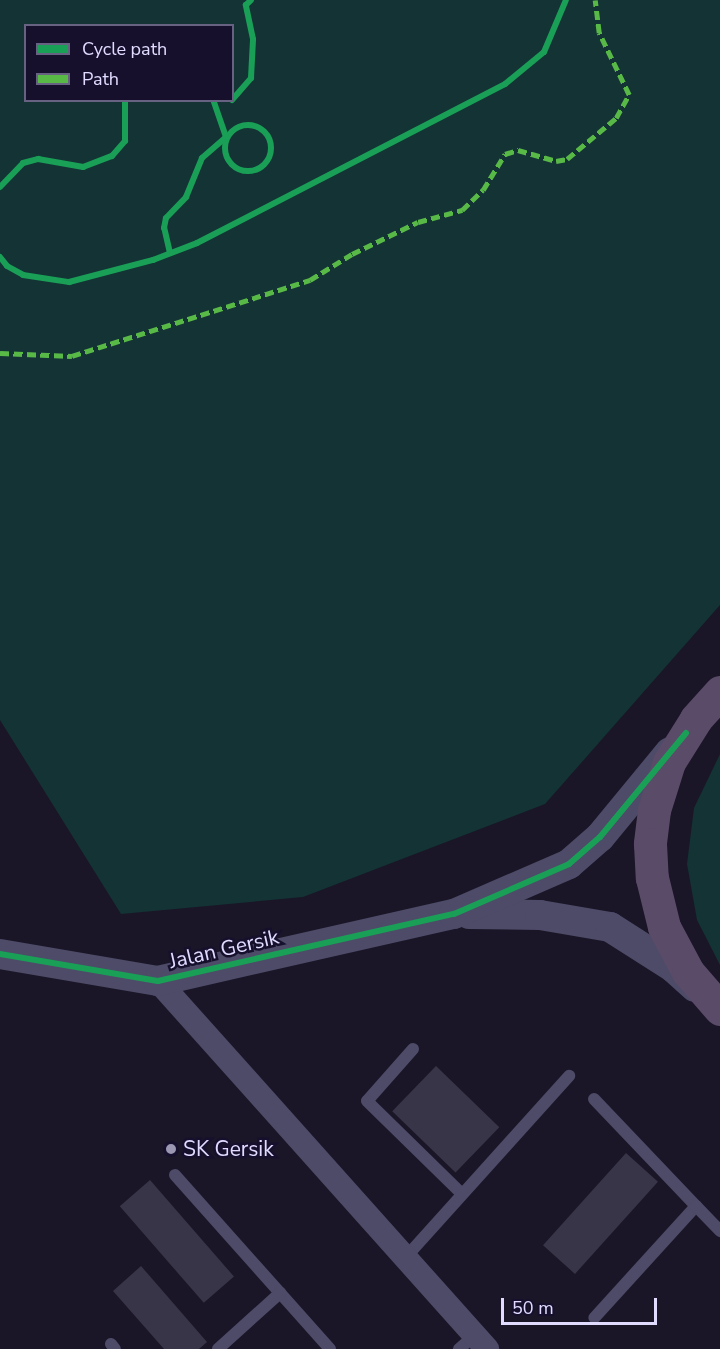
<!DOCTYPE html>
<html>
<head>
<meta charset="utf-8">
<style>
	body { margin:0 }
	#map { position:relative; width:720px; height:1349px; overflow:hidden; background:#1a1627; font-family:"Nunito Sans",sans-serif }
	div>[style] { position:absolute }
	.green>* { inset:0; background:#133335 }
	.building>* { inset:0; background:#393548; transform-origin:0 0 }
	.service>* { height:12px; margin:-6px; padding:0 6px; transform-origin:6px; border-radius:6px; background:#4d4b68 }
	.minor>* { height:24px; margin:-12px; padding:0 12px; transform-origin:12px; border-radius:12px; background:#4d4b68 }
	.tertiary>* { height:30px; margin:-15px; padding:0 15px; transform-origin:15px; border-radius:15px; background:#4d4b68 }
	.trunk>* { height:33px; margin:-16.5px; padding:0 16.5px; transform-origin:16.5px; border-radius:16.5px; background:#5a4c68 }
	.quiet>* { height:4.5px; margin-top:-2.25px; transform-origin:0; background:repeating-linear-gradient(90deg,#58b947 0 9px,transparent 0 13.5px) }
	.cycleway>* { height:6px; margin:-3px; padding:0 3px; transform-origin:3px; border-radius:3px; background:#1a9f57 }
	.cycleway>.ring { margin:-3px; padding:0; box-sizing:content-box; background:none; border:6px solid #1a9f57; border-radius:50% }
	.dots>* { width:16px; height:16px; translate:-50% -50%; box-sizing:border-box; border:3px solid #16102d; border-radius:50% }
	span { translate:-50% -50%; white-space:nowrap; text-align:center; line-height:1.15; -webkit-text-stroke:5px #16102d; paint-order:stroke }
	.street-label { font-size:21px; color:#e1dcff }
	.poi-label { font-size:21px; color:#e1dcff }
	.left { translate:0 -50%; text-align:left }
	.legend { position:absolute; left:24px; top:24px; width:210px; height:78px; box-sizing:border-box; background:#16102d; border:2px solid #676281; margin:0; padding:8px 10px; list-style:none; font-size:18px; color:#e1dcff }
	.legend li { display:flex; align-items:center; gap:12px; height:30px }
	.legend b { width:30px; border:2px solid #676281 }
	.scale { position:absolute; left:501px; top:1298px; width:156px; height:27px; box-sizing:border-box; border:3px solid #e1dcff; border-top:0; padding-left:8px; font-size:18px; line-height:21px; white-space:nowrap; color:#e1dcff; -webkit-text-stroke:4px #16102d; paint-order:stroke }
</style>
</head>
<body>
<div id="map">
	<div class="green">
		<i style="clip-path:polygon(evenodd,0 0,720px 0,720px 605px,545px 804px,303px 897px,121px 914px,0 720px,0 0,26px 26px,232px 26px,232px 100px,26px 100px,26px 26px)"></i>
		<i style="clip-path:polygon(720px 754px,720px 965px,697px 920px,687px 864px,694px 808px)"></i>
	</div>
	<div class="building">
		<i style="left:436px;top:1066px;width:88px;height:63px;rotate:44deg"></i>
		<i style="left:626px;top:1153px;width:43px;height:124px;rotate:42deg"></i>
		<i style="left:150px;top:1180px;width:128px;height:40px;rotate:49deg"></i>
		<i style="clip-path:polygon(141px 1266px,207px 1342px,199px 1349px,164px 1349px,113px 1291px)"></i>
	</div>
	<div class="service">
		<i style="left:413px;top:1049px;width:69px;rotate:131.5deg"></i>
		<i style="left:367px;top:1101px;width:133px;rotate:44.4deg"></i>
		<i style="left:594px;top:1099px;width:148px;rotate:46.4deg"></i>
		<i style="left:696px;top:1206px;width:151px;rotate:132.3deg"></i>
		<i style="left:175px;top:1175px;width:233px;rotate:48.3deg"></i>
		<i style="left:696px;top:1206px;width:35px;rotate:46deg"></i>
		<i style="left:406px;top:1257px;width:244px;rotate:-48deg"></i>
		<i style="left:111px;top:1344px;width:6px;rotate:51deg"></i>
		<i style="left:218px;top:1349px;width:84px;rotate:-42.1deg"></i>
		<i style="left:459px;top:1349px;width:20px;rotate:-41deg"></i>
	</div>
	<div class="minor">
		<i style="left:158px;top:981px;width:494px;rotate:48.2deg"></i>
	</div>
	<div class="tertiary">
		<i style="left:469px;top:914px;width:71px;rotate:0.8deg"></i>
		<i style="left:540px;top:915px;width:71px;rotate:9.7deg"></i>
		<i style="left:610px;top:927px;width:76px;rotate:32.6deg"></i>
		<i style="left:674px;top:968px;width:28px;rotate:42deg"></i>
		<i style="left:0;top:954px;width:160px;rotate:9.7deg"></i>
		<i style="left:158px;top:981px;width:303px;rotate:-12.8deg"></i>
		<i style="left:454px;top:914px;width:125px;rotate:-23.5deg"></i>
		<i style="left:569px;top:864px;width:41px;rotate:-41.1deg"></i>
		<i style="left:600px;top:837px;width:110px;rotate:-50.5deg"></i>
	</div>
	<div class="trunk">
		<i style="left:720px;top:692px;width:36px;rotate:132deg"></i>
		<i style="left:696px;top:719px;width:51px;rotate:122.1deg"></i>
		<i style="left:669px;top:762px;width:50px;rotate:107.4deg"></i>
		<i style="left:654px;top:810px;width:34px;rotate:97deg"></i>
		<i style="left:650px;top:844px;width:34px;rotate:87deg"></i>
		<i style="left:652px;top:878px;width:50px;rotate:76.2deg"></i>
		<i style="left:664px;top:927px;width:51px;rotate:61.9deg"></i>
		<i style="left:688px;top:972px;width:49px;rotate:49.1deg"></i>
	</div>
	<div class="quiet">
		<i style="left:0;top:353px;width:72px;rotate:2.4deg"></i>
		<i style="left:72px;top:356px;width:250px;rotate:-17.7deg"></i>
		<i style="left:310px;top:280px;width:49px;rotate:-31.8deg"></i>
		<i style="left:352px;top:254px;width:73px;rotate:-25.9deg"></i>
		<i style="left:418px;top:222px;width:46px;rotate:-15.3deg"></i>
		<i style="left:462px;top:210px;width:29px;rotate:-44deg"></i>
		<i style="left:483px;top:190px;width:42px;rotate:-58.6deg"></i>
		<i style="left:505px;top:154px;width:14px;rotate:-17deg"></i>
		<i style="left:518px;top:150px;width:40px;rotate:16deg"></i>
		<i style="left:556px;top:161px;width:11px;rotate:-10deg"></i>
		<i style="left:567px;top:159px;width:64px;rotate:-39.9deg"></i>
		<i style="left:616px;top:118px;width:26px;rotate:-61deg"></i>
		<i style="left:629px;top:95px;width:69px;rotate:-115.8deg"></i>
		<i style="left:599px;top:33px;width:33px;rotate:-97deg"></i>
	</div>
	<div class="cycleway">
		<i style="left:232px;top:100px;width:29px;rotate:-49deg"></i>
		<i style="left:251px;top:78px;width:39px;rotate:-87deg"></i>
		<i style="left:253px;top:39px;width:35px;rotate:-102deg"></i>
		<i style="left:246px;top:5px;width:7px;rotate:-45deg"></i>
		<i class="ring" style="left:225px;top:125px;width:40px;height:40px"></i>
		<i style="left:0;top:187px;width:33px;rotate:-46deg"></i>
		<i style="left:23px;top:163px;width:16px;rotate:-15deg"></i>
		<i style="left:38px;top:159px;width:46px;rotate:10.1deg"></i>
		<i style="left:83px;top:167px;width:31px;rotate:-21deg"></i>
		<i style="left:112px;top:156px;width:20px;rotate:-49deg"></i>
		<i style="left:125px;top:141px;width:41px;rotate:-90deg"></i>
		<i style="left:170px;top:253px;width:26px;rotate:-103deg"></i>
		<i style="left:164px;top:228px;width:10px;rotate:-79deg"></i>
		<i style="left:166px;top:218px;width:29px;rotate:-46deg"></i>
		<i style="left:186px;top:197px;width:42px;rotate:-67.7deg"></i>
		<i style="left:202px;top:158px;width:32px;rotate:-41deg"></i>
		<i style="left:226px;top:137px;width:39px;rotate:-109deg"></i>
		<i style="left:0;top:257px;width:11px;rotate:52deg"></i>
		<i style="left:7px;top:266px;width:18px;rotate:29deg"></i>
		<i style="left:23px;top:275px;width:47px;rotate:8.7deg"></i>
		<i style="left:69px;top:282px;width:87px;rotate:-14.7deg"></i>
		<i style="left:153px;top:260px;width:47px;rotate:-21.1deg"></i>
		<i style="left:197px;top:243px;width:347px;rotate:-27.3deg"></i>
		<i style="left:505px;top:84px;width:50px;rotate:-39.4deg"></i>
		<i style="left:544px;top:52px;width:56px;rotate:-67.1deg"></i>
		<i style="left:0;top:954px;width:160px;rotate:9.7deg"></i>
		<i style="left:158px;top:981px;width:303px;rotate:-12.8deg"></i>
		<i style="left:454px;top:914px;width:125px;rotate:-23.5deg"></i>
		<i style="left:569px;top:864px;width:41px;rotate:-41.1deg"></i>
		<i style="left:600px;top:837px;width:135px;rotate:-50.4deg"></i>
	</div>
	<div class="dots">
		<i style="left:171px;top:1149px;background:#9b97b3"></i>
	</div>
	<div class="street-label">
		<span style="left:224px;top:949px;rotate:-13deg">Jalan Gersik</span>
	</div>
	<div class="poi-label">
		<span class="left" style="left:183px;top:1149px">SK Gersik</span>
	</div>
	<ul class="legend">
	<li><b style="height:8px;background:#1a9f57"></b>Cycle path</li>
	<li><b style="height:8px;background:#58b947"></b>Path</li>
	</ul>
	<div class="scale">50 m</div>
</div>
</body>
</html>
